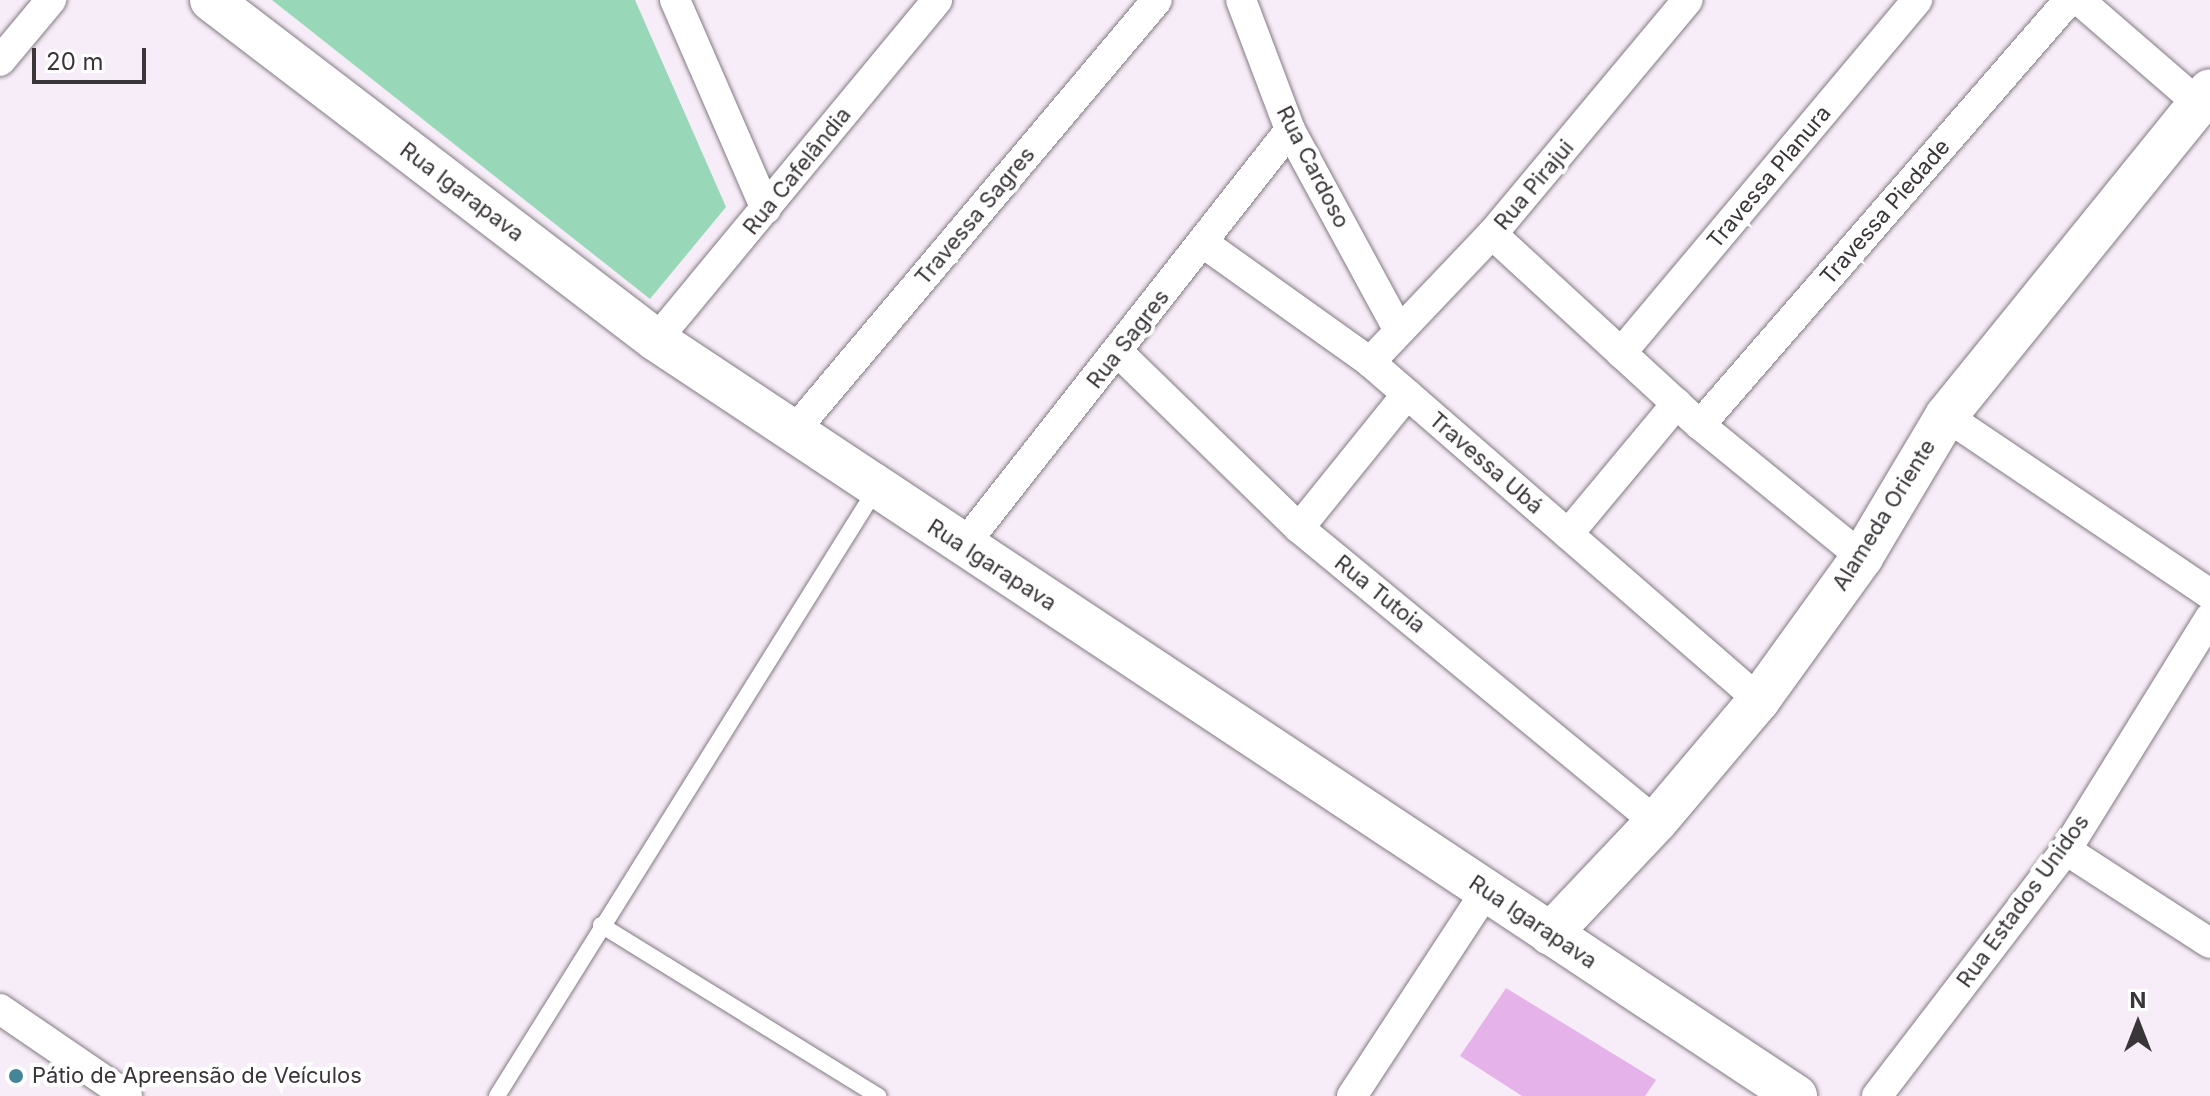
<!DOCTYPE html>
<html>
<head>
<meta charset="utf-8">
<style>
	body { margin:0 }
	#map { position:relative; width:2210px; height:1096px; overflow:hidden; background:#f7edf8; font-family:Inter,sans-serif }
	div>[style] { position:absolute }
	.green>* { inset:0; background:#98d7b7 }
	.building>* { inset:0; background:#e5b3ea }
	.roads { filter:drop-shadow(0 0 2px #827a83) drop-shadow(0 0 2px #827a83) }
	.lane>* { height:16px; margin:-8px; padding:0 8px; transform-origin:8px; border-radius:8px; background:#fff }
	.street>* { height:30px; margin:-15px; padding:0 15px; transform-origin:15px; border-radius:15px; background:#fff }
	.secondary>* { height:42px; margin:-21px; padding:0 21px; transform-origin:21px; border-radius:21px; background:#fff }
	.dots>* { width:22px; height:22px; translate:-50% -50%; box-sizing:border-box; border:4px solid #fff; border-radius:50% }
	span { translate:-50% -50%; white-space:nowrap; text-align:center; line-height:1.15; -webkit-text-stroke:8px #fff; paint-order:stroke }
	.street-label { font-size:22px; color:#393539 }
	.poi-label { font-size:22px; color:#393539 }
	.left { translate:0 -50%; text-align:left }
	.north { position:absolute; left:2098px; top:984px; width:80px; height:80px; -webkit-text-stroke:6px #fff; paint-order:stroke; rotate:0deg; font-size:22px; font-weight:700; line-height:32px; text-align:center; color:#393539 }
	.north::after { content:''; display:block; margin:auto; width:28px; height:36px; background:#393539; clip-path:polygon(50% 0,100% 100%,50% 72%,0 100%) }
	.scale { position:absolute; left:32px; top:48px; width:114px; height:36px; box-sizing:border-box; border:4px solid #393539; border-top:0; padding-left:10px; font-size:24px; line-height:28px; white-space:nowrap; color:#393539; -webkit-text-stroke:6px #fff; paint-order:stroke }
</style>
</head>
<body>
<div id="map">
	<div class="green">
		<i style="clip-path:polygon(272px 0,635px 0,726px 207px,650px 299px)"></i>
	</div>
	<div class="building">
		<i style="clip-path:polygon(1506px 988px,1656px 1080px,1645px 1096px,1522px 1096px,1460px 1056px)"></i>
	</div>
	<div class="roads">
		<div class="lane">
			<i style="left:601px;top:925px;width:326px;rotate:31.7deg"></i>
			<i style="left:497px;top:1096px;width:716px;rotate:-58.02deg"></i>
		</div>
		<div class="street">
			<i style="left:675px;top:0;width:228px;rotate:66.5deg"></i>
			<i style="left:1241px;top:0;width:139px;rotate:69.3deg"></i>
			<i style="left:1290px;top:130px;width:226px;rotate:61.5deg"></i>
			<i style="left:2079px;top:0;width:157px;rotate:40.9deg"></i>
			<i style="left:0;top:61px;width:80px;rotate:-50.1deg"></i>
			<i style="left:1492px;top:234px;width:282px;rotate:42.6deg"></i>
			<i style="left:1700px;top:425px;width:209px;rotate:39.2deg"></i>
			<i style="left:1202px;top:242px;width:206px;rotate:35.5deg"></i>
			<i style="left:1370px;top:362px;width:515px;rotate:40.99deg"></i>
			<i style="left:656px;top:340px;width:441px;rotate:-50.4deg"></i>
			<i style="left:1118px;top:352px;width:252px;rotate:44.2deg"></i>
			<i style="left:1299px;top:528px;width:462px;rotate:39.5deg"></i>
			<i style="left:1621px;top:353px;width:461px;rotate:-50deg"></i>
			<i style="left:1370px;top:362px;width:177px;rotate:-46.4deg"></i>
			<i style="left:1492px;top:234px;width:305px;rotate:-50.1deg"></i>
			<i style="left:1946px;top:416px;width:318px;rotate:34deg"></i>
			<i style="left:1700px;top:425px;width:563px;rotate:-49.03deg"></i>
			<i style="left:794px;top:431px;width:563px;rotate:-49.89deg"></i>
			<i style="left:1299px;top:528px;width:172px;rotate:-51.1deg"></i>
			<i style="left:1568px;top:534px;width:170px;rotate:-50.2deg"></i>
			<i style="left:963px;top:546px;width:529px;rotate:-51.83deg"></i>
			<i style="left:2066px;top:850px;width:171px;rotate:32.9deg"></i>
			<i style="left:0;top:1009px;width:154px;rotate:34.4deg"></i>
			<i style="left:1352px;top:1096px;width:245px;rotate:-56.8deg"></i>
			<i style="left:1877px;top:1096px;width:310px;rotate:-52.5deg"></i>
			<i style="left:2066px;top:850px;width:273px;rotate:-58.2deg"></i>
		</div>
		<div class="secondary">
			<i style="left:211px;top:0;width:560px;rotate:37.38deg"></i>
			<i style="left:656px;top:340px;width:1368px;rotate:33.55deg"></i>
			<i style="left:1550px;top:934px;width:154px;rotate:-46.6deg"></i>
			<i style="left:1656px;top:822px;width:160px;rotate:-49.8deg"></i>
			<i style="left:1759px;top:700px;width:176px;rotate:-54.2deg"></i>
			<i style="left:1862px;top:557px;width:164px;rotate:-59.2deg"></i>
			<i style="left:1946px;top:416px;width:419px;rotate:-51deg"></i>
		</div>
	</div>
	<div class="dots">
		<i style="left:16px;top:1076px;background:#458598"></i>
	</div>
	<div class="street-label">
		<span style="left:1313px;top:167px;rotate:63deg">Rua Cardoso</span>
		<span style="left:797px;top:171px;rotate:-51deg">Rua Cafelândia</span>
		<span style="left:1769px;top:177px;rotate:-50deg">Travessa Planura</span>
		<span style="left:1534px;top:185px;rotate:-50deg">Rua Pirajui</span>
		<span style="left:462px;top:192px;rotate:37deg">Rua Igarapava</span>
		<span style="left:1885px;top:212px;rotate:-49deg">Travessa Piedade</span>
		<span style="left:975px;top:216px;rotate:-50deg">Travessa Sagres</span>
		<span style="left:1128px;top:339px;rotate:-52deg">Rua Sagres</span>
		<span style="left:1486px;top:463px;rotate:41deg">Travessa Ubá</span>
		<span style="left:1884px;top:515px;rotate:-58deg">Alameda Oriente</span>
		<span style="left:992px;top:565px;rotate:33deg">Rua Igarapava</span>
		<span style="left:1380px;top:594px;rotate:39deg">Rua Tutoia</span>
		<span style="left:2023px;top:901px;rotate:-54deg">Rua Estados Unidos</span>
		<span style="left:1533px;top:922px;rotate:34deg">Rua Igarapava</span>
	</div>
	<div class="poi-label">
		<span class="left" style="left:32px;top:1076px">Pátio de Apreensão de Veículos</span>
	</div>
	<div class="north">N</div>
	<div class="scale">20 m</div>
</div>
</body>
</html>
